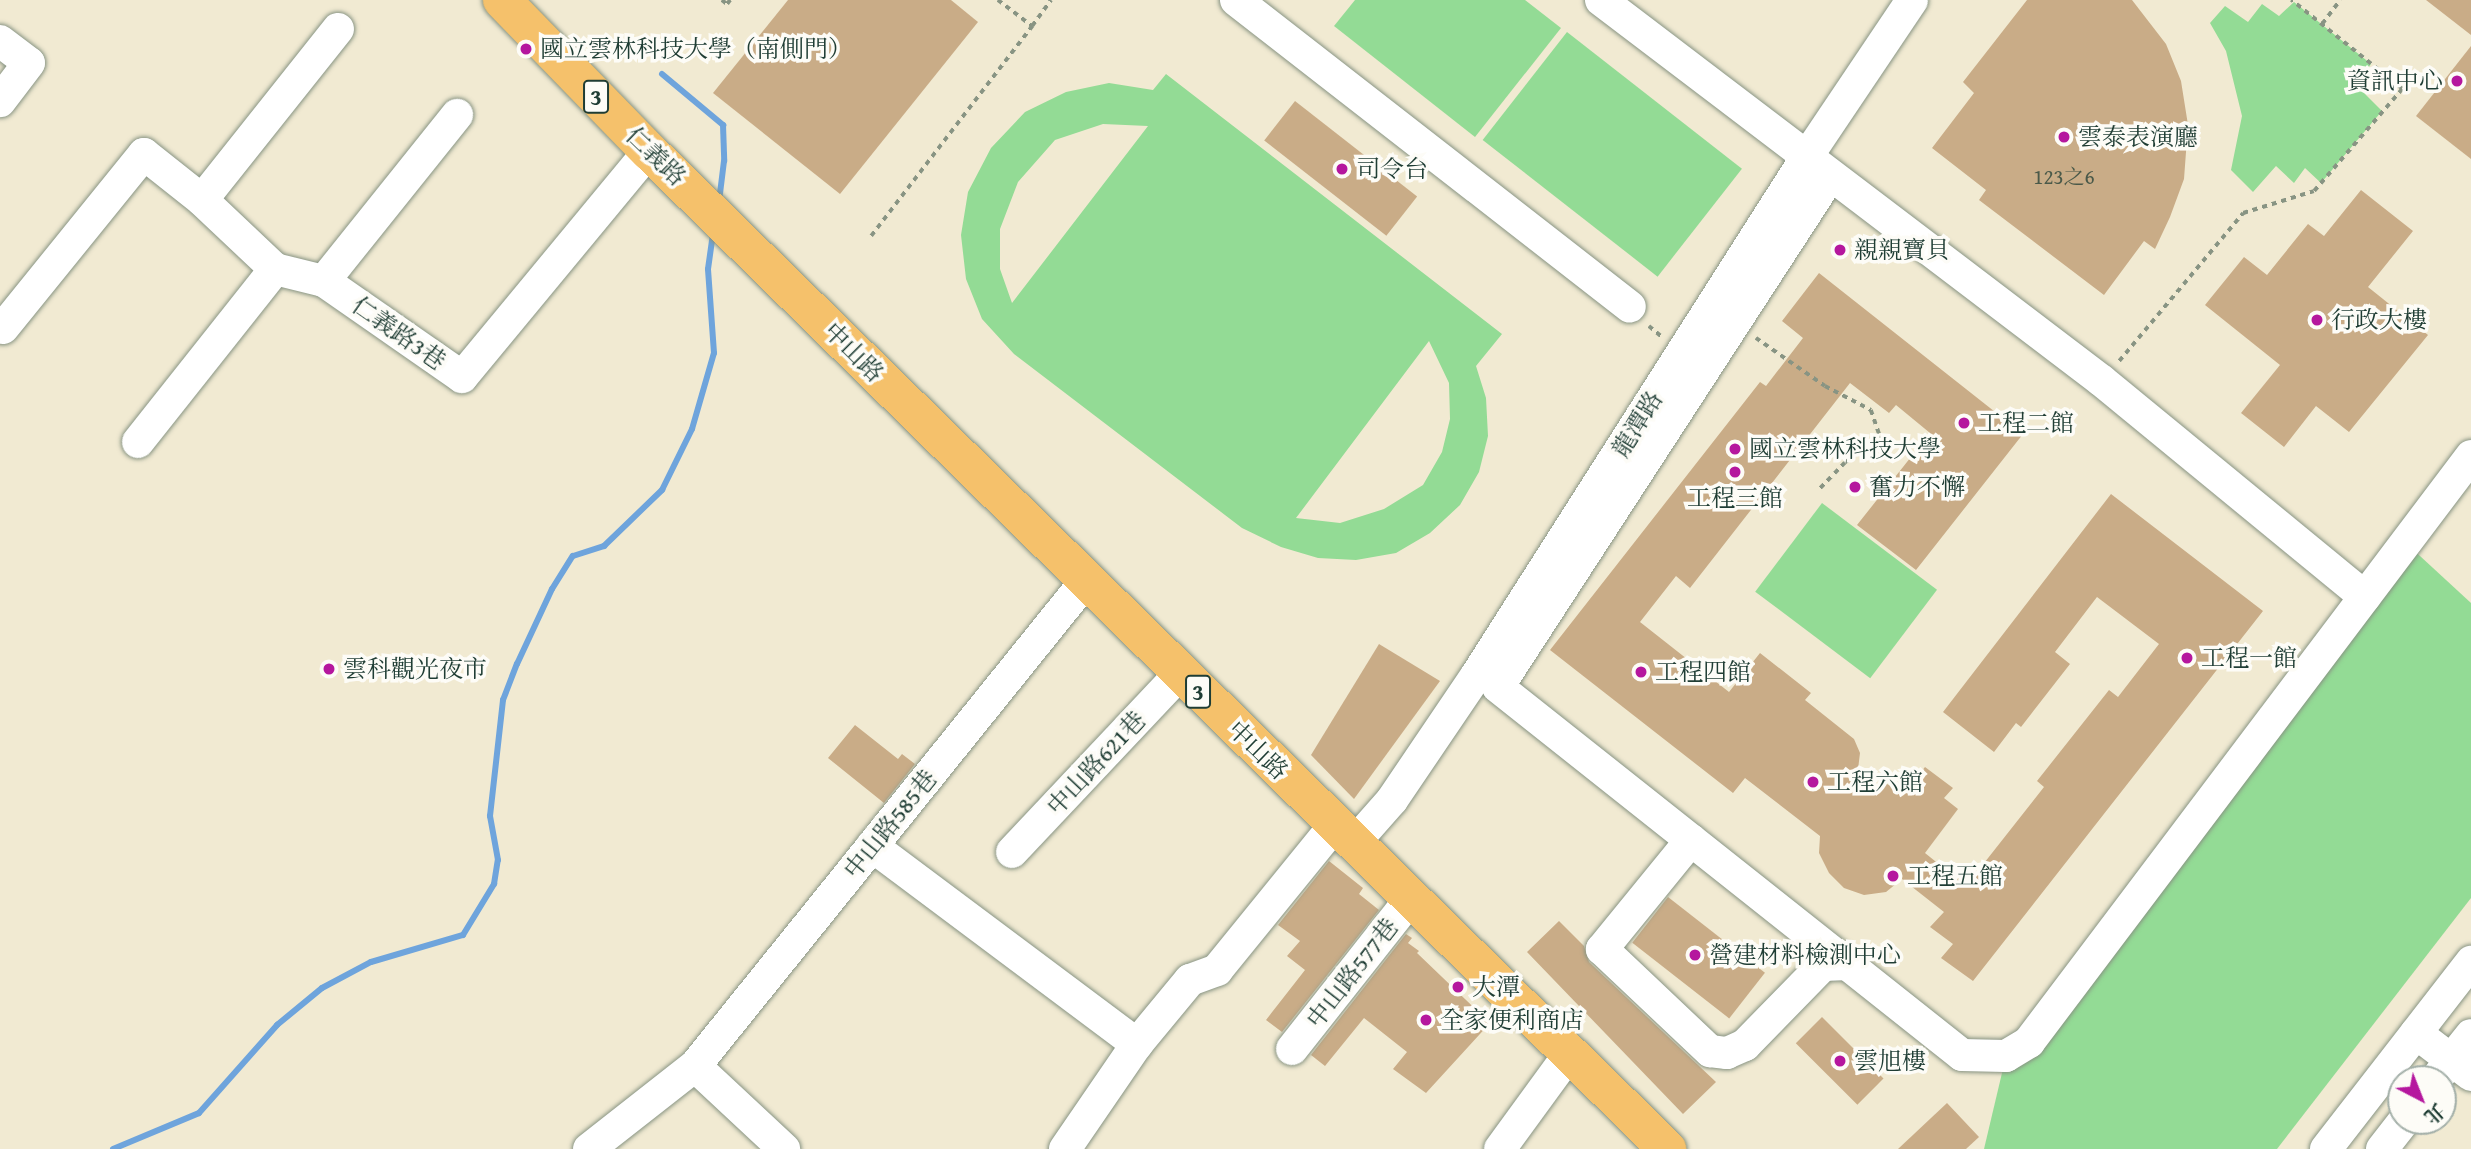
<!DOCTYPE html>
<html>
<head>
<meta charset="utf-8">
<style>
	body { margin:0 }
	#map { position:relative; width:2471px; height:1149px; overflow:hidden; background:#f1ead2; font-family:"Gentium Book Plus","Noto Serif TC",serif }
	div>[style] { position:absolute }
	.green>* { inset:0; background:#93db95; transform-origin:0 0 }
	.stream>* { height:6px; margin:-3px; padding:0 3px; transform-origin:3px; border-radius:3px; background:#6ea4dc }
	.building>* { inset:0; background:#c9ac87; transform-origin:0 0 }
	.path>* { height:3.5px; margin-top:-1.75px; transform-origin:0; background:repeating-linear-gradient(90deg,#889483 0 5px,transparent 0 10px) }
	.roads { filter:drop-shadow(0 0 2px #889483) drop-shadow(0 0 2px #889483) }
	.minor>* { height:32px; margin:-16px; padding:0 16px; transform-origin:16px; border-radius:16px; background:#fff }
	.major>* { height:38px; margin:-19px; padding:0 19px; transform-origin:19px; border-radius:19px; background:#f5c16b }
	.dots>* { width:19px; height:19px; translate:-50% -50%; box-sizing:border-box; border:4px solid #fdfcf7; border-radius:50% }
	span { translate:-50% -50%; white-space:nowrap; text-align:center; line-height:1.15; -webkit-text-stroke:7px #fdfcf7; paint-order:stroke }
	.number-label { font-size:21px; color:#4a5949 }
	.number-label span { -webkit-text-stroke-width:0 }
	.shield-label span { padding:2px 5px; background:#fdfcf7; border:2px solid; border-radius:5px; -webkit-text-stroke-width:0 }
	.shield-label { font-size:23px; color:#1f3d34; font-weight:700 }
	.poi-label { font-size:24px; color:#1f3d34 }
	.left { translate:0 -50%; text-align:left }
	.right { translate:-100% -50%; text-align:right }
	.street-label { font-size:24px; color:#1f3d34 }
	.north { position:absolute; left:2387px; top:1065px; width:70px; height:70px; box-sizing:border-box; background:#fdfcf7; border:2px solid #a4b0a9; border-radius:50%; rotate:138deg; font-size:19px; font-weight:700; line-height:28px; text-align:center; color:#1f3d34 }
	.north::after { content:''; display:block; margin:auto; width:24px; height:32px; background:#b5179e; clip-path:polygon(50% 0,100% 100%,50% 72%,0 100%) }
</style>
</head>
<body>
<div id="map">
	<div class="green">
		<i style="clip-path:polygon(1355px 0,1525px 0,1561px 28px,1475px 137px,1334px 26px)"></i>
		<i style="clip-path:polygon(2294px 2px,2371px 64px,2356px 85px,2382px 111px,2321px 183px,2305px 168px,2294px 183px,2276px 166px,2253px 192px,2231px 170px,2242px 116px,2226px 51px,2210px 23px,2225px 6px,2248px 22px,2262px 4px,2279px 16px)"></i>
		<i style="left:1567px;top:32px;width:222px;height:137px;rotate:38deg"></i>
		<i style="clip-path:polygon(evenodd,1166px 74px,1502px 334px,1476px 366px,1486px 398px,1488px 436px,1479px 472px,1460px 505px,1430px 533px,1396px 553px,1356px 560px,1318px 558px,1281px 547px,1242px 528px,1014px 354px,982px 319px,966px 279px,961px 235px,968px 192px,991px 148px,1025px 112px,1066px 92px,1109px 83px,1153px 90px,1166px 74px,1103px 124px,1148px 126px,1012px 303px,1000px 269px,1000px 229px,1018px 182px,1055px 140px,1103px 124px,1166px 74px,1429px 341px,1449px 383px,1450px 419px,1442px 452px,1423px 485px,1384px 509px,1340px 523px,1296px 518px,1429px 341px)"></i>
		<i style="left:1822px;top:503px;width:144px;height:111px;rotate:37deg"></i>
		<i style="clip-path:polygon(2407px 544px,2471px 603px,2471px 898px,2277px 1149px,1984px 1149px,2006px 1056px)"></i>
	</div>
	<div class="stream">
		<i style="left:662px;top:74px;width:80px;rotate:39.9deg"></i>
		<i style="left:723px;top:125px;width:36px;rotate:88deg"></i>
		<i style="left:724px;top:161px;width:38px;rotate:97deg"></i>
		<i style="left:113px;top:1149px;width:93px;rotate:-22.7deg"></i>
		<i style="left:199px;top:1113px;width:118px;rotate:-48.4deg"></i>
		<i style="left:277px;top:1025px;width:58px;rotate:-39.4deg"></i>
		<i style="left:322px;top:988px;width:55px;rotate:-28deg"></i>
		<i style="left:371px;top:962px;width:96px;rotate:-16.4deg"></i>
		<i style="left:463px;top:935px;width:60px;rotate:-58.7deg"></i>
		<i style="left:494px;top:884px;width:24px;rotate:-81deg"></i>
		<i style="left:498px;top:860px;width:45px;rotate:-100.3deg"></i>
		<i style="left:490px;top:816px;width:117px;rotate:-83.6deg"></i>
		<i style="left:503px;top:700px;width:39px;rotate:-69deg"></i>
		<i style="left:517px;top:664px;width:83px;rotate:-65deg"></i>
		<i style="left:552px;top:589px;width:39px;rotate:-58deg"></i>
		<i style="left:573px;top:556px;width:33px;rotate:-18deg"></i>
		<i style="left:604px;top:546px;width:81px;rotate:-44deg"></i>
		<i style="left:662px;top:490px;width:68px;rotate:-63.8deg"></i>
		<i style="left:692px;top:429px;width:79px;rotate:-73.9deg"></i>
		<i style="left:714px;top:353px;width:84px;rotate:-94.1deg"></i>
		<i style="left:708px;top:269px;width:35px;rotate:-82deg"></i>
	</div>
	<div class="building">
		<i style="clip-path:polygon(788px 0,951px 0,978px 22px,840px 194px,713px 93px)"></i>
		<i style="clip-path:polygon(2027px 0,2132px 0,2166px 44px,2181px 81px,2188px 125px,2184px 179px,2170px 217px,2155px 249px,2144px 241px,2104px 295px,1979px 200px,1986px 190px,1932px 148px,1974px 93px,1963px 82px)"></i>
		<i style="clip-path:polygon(2426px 0,2471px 0,2471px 35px)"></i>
		<i style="clip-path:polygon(2471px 46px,2471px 159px,2416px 116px)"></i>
		<i style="left:1295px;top:101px;width:155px;height:50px;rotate:38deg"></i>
		<i style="clip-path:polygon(2361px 190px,2413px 231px,2368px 287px,2428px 335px,2349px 432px,2316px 406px,2284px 447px,2241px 413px,2280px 365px,2205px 305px,2244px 257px,2267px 275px,2308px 224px,2324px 236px)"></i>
		<i style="clip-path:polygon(1819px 273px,2023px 434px,1916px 570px,1857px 525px,1930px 433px,1896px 405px,1889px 413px,1850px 383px,1690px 588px,1676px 576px,1640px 622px,1729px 692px,1760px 653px,1811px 693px,1805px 700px,1854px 739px,1860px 753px,1856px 786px,1887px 784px,1904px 793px,1925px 767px,1953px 788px,1944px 798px,1958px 809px,1925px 853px,1966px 886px,2044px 787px,2037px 781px,2109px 690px,2118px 697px,2159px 644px,2097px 597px,2055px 652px,2070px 664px,2021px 727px,2016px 723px,1994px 752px,1943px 712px,2111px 494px,2263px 611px,1973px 981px,1941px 958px,1953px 944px,1930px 927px,1944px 912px,1902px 879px,1886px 892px,1864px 895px,1844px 888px,1829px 873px,1819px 853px,1820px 836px,1745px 778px,1733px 793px,1550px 650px,1760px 382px,1766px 386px,1803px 338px,1782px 321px)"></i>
		<i style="clip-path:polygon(1379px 644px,1440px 681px,1354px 799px,1311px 755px)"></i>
		<i style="clip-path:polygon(855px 725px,898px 759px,902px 754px,915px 764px,884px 803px,828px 758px)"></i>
		<i style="clip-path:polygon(1329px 861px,1363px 888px,1359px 894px,1379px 910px,1282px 1032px,1266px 1020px,1305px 970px,1287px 956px,1300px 941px,1278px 925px)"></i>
		<i style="left:1668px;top:897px;width:123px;height:58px;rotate:38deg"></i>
		<i style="clip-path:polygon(1559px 921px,1584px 946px,1589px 962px,1716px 1082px,1683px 1114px,1527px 952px)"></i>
		<i style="clip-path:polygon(1406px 934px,1412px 938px,1408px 943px,1419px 951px,1417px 953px,1490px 1023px,1426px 1093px,1393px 1069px,1407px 1052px,1364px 1018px,1325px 1066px,1311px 1055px)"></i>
		<i style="left:1822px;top:1017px;width:87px;height:37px;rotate:45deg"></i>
		<i style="clip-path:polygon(1947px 1103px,1979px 1137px,1966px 1149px,1898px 1149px)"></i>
	</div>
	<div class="path">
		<i style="left:722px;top:0;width:6px;rotate:39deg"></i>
		<i style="left:727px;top:4px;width:5px;rotate:-53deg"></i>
		<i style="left:998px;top:0;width:43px;rotate:37.4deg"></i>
		<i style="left:1032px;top:26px;width:32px;rotate:-54deg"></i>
		<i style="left:2322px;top:24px;width:30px;rotate:-53deg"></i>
		<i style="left:871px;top:236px;width:265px;rotate:-52.5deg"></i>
		<i style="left:1649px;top:326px;width:17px;rotate:40deg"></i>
		<i style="left:1756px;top:338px;width:84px;rotate:34.8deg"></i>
		<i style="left:1825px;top:386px;width:52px;rotate:27.6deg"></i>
		<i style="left:1871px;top:410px;width:28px;rotate:71deg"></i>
		<i style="left:1880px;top:436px;width:44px;rotate:142.4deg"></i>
		<i style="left:1845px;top:463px;width:39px;rotate:134deg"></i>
		<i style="left:2119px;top:361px;width:193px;rotate:-50deg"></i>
		<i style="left:2243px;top:213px;width:74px;rotate:-17.2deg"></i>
		<i style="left:2314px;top:191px;width:135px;rotate:-49.2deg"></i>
		<i style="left:2402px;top:89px;width:142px;rotate:-141.3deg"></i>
	</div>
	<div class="roads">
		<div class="minor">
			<i style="left:1236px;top:0;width:499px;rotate:37.9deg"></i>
			<i style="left:1601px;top:0;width:629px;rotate:37.25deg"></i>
			<i style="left:2102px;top:381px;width:340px;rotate:39.4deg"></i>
			<i style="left:338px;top:29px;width:218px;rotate:128.5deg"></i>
			<i style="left:202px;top:200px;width:100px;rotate:43.4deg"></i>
			<i style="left:275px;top:269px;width:50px;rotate:13.8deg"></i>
			<i style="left:324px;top:281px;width:168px;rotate:34.8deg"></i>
			<i style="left:462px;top:377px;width:293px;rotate:-50.4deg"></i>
			<i style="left:0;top:41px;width:36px;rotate:37deg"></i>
			<i style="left:29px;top:63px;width:48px;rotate:127.3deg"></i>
			<i style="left:1830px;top:176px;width:609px;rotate:123.01deg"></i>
			<i style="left:1498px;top:687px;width:592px;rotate:38.42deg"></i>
			<i style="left:1962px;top:1055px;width:44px;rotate:1.3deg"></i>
			<i style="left:2006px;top:1056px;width:27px;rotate:-31deg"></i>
			<i style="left:2029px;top:1042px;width:734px;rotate:-52.97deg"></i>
			<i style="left:324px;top:281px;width:213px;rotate:-51.3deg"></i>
			<i style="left:3px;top:328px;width:224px;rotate:-51deg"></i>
			<i style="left:144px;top:154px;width:74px;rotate:38.4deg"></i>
			<i style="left:138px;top:442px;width:221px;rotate:-51.6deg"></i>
			<i style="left:1691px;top:840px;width:141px;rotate:129.2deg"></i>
			<i style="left:1602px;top:949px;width:149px;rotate:43.4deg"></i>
			<i style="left:1710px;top:1051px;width:17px;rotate:7deg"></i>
			<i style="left:1727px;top:1053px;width:20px;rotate:-24deg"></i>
			<i style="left:1745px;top:1045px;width:112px;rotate:-45.7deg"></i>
			<i style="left:1823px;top:965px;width:26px;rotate:-2deg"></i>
			<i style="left:1355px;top:842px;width:56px;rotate:-48.6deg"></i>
			<i style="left:1392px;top:800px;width:150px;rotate:-55.9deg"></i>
			<i style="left:1476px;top:676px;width:614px;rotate:-57.5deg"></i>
			<i style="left:1806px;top:158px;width:190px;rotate:-56.1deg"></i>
			<i style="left:872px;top:846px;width:331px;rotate:36.8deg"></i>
			<i style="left:1012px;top:852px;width:245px;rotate:-46.7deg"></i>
			<i style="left:2416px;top:1033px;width:69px;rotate:37.4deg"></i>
			<i style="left:1292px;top:1049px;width:194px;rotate:-51.7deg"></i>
			<i style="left:695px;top:1066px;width:122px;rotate:43deg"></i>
			<i style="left:2436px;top:1079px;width:56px;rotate:-51.5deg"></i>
			<i style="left:589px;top:1149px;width:135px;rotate:-38.1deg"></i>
			<i style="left:695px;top:1066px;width:622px;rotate:-51.14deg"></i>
			<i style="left:1065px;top:1149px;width:127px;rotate:-55.6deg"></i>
			<i style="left:1137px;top:1044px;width:83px;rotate:-50.4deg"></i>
			<i style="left:1190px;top:980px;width:29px;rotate:-20deg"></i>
			<i style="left:1217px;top:970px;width:187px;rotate:-50.9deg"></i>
			<i style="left:1500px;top:1149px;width:119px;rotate:-53.9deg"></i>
			<i style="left:2326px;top:1149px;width:237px;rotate:-52.2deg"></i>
			<i style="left:2382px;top:1149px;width:36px;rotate:-52deg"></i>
		</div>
		<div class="major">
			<i style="left:502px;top:0;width:211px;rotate:45.8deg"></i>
			<i style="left:649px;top:151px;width:1426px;rotate:44.43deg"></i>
		</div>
	</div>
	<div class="dots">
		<i style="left:526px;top:49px;background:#b5179e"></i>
		<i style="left:2457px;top:81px;background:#b5179e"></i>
		<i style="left:2064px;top:137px;background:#b5179e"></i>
		<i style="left:1342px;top:169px;background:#b5179e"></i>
		<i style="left:1840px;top:250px;background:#b5179e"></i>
		<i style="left:2317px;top:320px;background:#b5179e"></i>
		<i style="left:1964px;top:423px;background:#b5179e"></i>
		<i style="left:1735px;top:449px;background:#b5179e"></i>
		<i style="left:1735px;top:472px;background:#b5179e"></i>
		<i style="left:1855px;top:487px;background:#b5179e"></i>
		<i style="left:2187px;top:658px;background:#b5179e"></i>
		<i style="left:329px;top:669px;background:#b5179e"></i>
		<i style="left:1641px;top:672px;background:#b5179e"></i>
		<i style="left:1813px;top:782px;background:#b5179e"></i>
		<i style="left:1893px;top:876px;background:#b5179e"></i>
		<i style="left:1695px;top:955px;background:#b5179e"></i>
		<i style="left:1458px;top:987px;background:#b5179e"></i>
		<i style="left:1426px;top:1020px;background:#b5179e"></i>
		<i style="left:1840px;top:1061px;background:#b5179e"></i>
	</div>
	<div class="number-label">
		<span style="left:2064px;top:177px">123之6</span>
	</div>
	<div class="shield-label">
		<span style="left:596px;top:97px">3</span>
		<span style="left:1198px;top:692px">3</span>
	</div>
	<div class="poi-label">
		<span class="left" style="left:540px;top:49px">國立雲林科技大學（南側門）</span>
		<span class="right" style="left:2443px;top:81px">資訊中心</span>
		<span class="left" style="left:2078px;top:137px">雲泰表演廳</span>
		<span class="left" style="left:1356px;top:169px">司令台</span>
		<span class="left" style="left:1854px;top:250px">親親寶貝</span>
		<span class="left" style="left:2331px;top:320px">行政大樓</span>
		<span class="left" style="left:1978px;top:423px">工程二館</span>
		<span class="left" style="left:1749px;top:449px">國立雲林科技大學</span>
		<span class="left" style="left:1869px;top:487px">奮力不懈</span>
		<span style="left:1735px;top:498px">工程三館</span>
		<span class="left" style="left:2201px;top:658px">工程一館</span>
		<span class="left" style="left:343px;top:669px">雲科觀光夜市</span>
		<span class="left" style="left:1655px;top:672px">工程四館</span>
		<span class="left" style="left:1827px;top:782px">工程六館</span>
		<span class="left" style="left:1907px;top:876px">工程五館</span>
		<span class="left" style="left:1709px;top:955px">營建材料檢測中心</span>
		<span class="left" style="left:1472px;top:987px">大潭</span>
		<span class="left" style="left:1440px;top:1020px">全家便利商店</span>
		<span class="left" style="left:1854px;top:1061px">雲旭樓</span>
	</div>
	<div class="street-label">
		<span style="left:656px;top:156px;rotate:44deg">仁義路</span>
		<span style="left:399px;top:333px;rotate:35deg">仁義路3巷</span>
		<span style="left:854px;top:352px;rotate:45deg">中山路</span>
		<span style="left:1637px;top:424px;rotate:-58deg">龍潭路</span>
		<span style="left:1258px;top:750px;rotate:44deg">中山路</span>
		<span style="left:1096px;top:763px;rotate:-47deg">中山路621巷</span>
		<span style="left:890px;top:824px;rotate:-51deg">中山路585巷</span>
		<span style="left:1352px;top:973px;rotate:-52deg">中山路577巷</span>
	</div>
	<div class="north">北</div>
</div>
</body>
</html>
